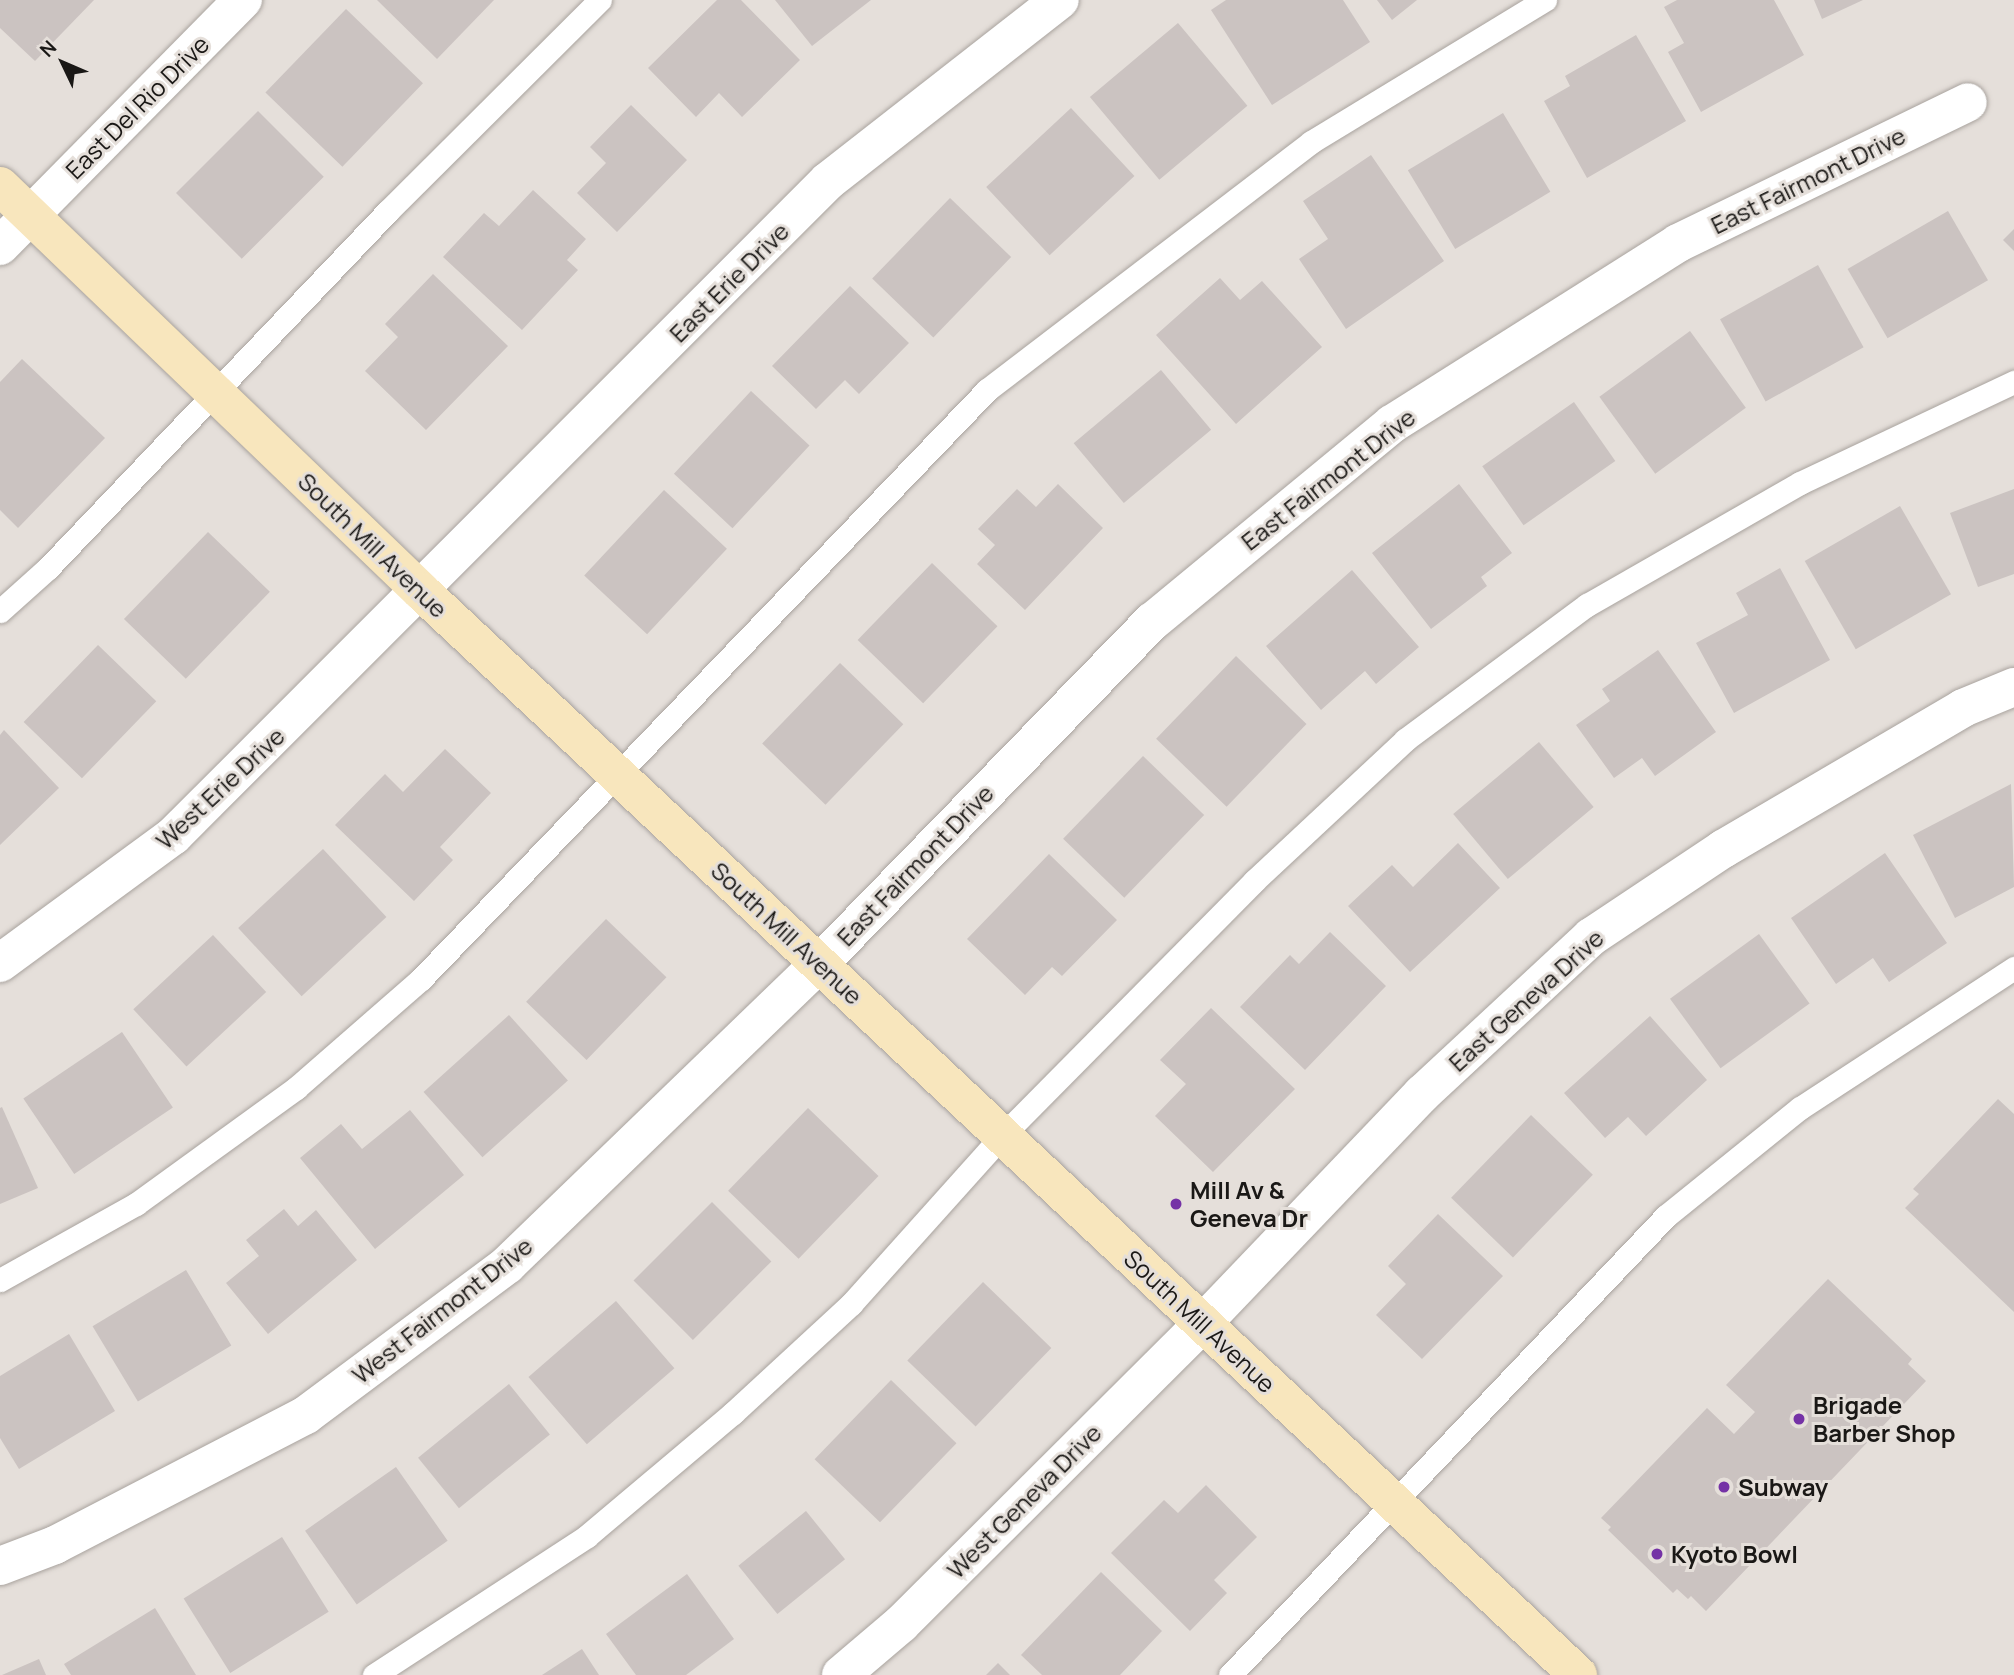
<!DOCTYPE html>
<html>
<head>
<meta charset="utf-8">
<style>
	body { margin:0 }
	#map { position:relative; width:2014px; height:1675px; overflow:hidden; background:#e5dfda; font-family:Manrope,sans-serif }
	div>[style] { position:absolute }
	.building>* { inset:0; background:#cbc3c1; transform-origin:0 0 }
	.roads { filter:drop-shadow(0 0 2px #a9a39e) drop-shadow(0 0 2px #a9a39e) }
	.service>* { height:23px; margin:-11.5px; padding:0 11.5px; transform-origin:11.5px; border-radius:11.5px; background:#fff }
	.minor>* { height:38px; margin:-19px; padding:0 19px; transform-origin:19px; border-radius:19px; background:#fff }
	.secondary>* { height:38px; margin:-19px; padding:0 19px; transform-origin:19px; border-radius:19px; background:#f8e6bd }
	.dots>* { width:19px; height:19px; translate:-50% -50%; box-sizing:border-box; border:4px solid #e5dfda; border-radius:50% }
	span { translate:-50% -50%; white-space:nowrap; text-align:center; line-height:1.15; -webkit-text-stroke:6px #e5dfda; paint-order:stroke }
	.street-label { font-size:24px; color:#1a1816 }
	.poi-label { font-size:24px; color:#1a1816; font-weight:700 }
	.left { translate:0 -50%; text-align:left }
	.north { position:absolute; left:28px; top:28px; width:70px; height:70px; -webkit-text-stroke:5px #e5dfda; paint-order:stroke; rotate:314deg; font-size:19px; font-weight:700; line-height:28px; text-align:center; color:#1a1816 }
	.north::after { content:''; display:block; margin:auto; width:24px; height:32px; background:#1a1816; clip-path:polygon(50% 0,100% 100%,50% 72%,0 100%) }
</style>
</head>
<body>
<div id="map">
	<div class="building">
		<i style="clip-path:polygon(0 0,94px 0,35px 61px,0 28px)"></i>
		<i style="clip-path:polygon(377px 0,494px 0,437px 59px)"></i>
		<i style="clip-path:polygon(717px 0,741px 0,800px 60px,742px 117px,719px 93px,696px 117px,648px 68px)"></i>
		<i style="clip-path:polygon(775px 0,871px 0,812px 46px)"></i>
		<i style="clip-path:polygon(1226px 0,1343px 0,1370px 42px,1272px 105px,1211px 10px)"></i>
		<i style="clip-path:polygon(1377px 0,1417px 0,1392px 20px)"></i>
		<i style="clip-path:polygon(1677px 0,1774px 0,1804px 55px,1701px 112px,1668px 52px,1684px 43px,1664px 7px)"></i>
		<i style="clip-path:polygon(1814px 0,1863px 0,1822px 19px)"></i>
		<i style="left:346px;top:9px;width:107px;height:116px;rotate:44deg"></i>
		<i style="left:1178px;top:23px;width:108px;height:115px;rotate:50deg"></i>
		<i style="clip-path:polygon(1636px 35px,1686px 121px,1587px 178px,1544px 101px,1570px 86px,1565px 76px)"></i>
		<i style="clip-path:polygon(631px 105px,687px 160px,617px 232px,577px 193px,606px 163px,590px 147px)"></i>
		<i style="left:1071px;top:108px;width:93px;height:116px;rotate:47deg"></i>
		<i style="left:258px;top:111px;width:93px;height:116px;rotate:45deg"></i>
		<i style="left:1503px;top:113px;width:92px;height:111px;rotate:59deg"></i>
		<i style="clip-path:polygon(1371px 155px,1444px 261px,1346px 329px,1299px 259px,1328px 239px,1303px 201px)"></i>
		<i style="clip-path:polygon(533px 190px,586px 239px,567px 260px,578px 270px,522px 330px,443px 257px,484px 213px,499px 226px)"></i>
		<i style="left:950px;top:198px;width:85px;height:112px;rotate:44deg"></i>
		<i style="left:1948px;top:211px;width:80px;height:116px;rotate:60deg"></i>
		<i style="clip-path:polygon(2014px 229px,2014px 251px,2003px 240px)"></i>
		<i style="left:1818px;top:265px;width:94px;height:112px;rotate:61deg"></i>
		<i style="clip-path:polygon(433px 274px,508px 346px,426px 430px,365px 371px,398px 337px,385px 324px)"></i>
		<i style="clip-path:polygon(1220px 278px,1240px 300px,1262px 281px,1322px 347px,1236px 424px,1156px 335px)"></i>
		<i style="clip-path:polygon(850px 286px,909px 343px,859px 394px,845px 380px,816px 409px,772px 366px)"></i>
		<i style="left:1690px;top:331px;width:95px;height:112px;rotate:54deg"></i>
		<i style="clip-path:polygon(22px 359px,105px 438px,18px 528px,0 510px,0 382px)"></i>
		<i style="left:1161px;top:370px;width:78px;height:114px;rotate:50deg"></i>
		<i style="left:751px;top:391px;width:80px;height:113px;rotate:43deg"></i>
		<i style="left:1574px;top:402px;width:72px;height:112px;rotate:55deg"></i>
		<i style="clip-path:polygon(1058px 484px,1103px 528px,1025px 610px,977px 564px,995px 545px,978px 529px,1017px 489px,1036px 507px)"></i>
		<i style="clip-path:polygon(1459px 484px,1512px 553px,1481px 577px,1487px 586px,1431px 629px,1372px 553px)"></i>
		<i style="clip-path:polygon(2014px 489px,2014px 574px,1978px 587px,1950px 513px)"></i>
		<i style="left:664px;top:490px;width:86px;height:117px;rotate:43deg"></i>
		<i style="left:1900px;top:506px;width:102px;height:110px;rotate:60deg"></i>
		<i style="left:208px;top:532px;width:86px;height:121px;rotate:44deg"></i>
		<i style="left:932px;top:563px;width:91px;height:107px;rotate:44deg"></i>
		<i style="clip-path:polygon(1780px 568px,1830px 660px,1734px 713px,1696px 643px,1748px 615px,1736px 593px)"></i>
		<i style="clip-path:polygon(1352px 570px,1419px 647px,1376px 684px,1365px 671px,1321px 710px,1266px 646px)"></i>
		<i style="left:98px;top:645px;width:81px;height:107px;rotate:44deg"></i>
		<i style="clip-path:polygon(1658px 650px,1716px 732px,1655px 776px,1642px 758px,1614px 778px,1576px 725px,1610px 701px,1602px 689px)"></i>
		<i style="left:1236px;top:656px;width:98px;height:115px;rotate:44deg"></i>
		<i style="left:840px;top:663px;width:88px;height:112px;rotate:44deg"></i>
		<i style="clip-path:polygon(4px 730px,59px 788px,0 845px,0 735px)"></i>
		<i style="left:1539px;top:742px;width:85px;height:112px;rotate:50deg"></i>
		<i style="clip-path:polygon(445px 749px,491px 793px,440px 847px,453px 860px,414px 901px,335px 825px,385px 774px,403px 792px)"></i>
		<i style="left:1143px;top:756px;width:85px;height:115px;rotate:44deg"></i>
		<i style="clip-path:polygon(2011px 784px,2014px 887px,1955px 918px,1913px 835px)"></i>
		<i style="clip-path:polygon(1458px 843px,1500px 888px,1410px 972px,1348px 906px,1392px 865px,1413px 887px)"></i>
		<i style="left:323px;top:849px;width:93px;height:116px;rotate:47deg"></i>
		<i style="clip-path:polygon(1885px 853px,1947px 943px,1889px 982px,1873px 958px,1836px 984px,1791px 918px)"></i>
		<i style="clip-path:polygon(1049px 854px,1117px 920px,1062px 976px,1052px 967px,1025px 995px,967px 939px)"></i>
		<i style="left:606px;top:919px;width:84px;height:115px;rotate:44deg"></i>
		<i style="clip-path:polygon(1330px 932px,1386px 986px,1305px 1070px,1240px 1007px,1290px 955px,1299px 964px)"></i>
		<i style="left:1759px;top:934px;width:86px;height:110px;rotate:54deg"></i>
		<i style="left:213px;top:935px;width:78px;height:109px;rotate:47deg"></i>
		<i style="clip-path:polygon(1211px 1008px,1295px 1089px,1213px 1172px,1155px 1116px,1186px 1084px,1160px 1060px)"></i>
		<i style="left:509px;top:1015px;width:88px;height:115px;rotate:48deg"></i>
		<i style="clip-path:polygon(1650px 1016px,1707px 1080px,1646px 1136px,1628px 1117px,1605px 1138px,1564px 1093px)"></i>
		<i style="left:122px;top:1032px;width:91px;height:119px;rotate:56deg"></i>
		<i style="clip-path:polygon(1998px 1099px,2014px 1114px,2014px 1312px,1905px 1208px,1919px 1194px,1913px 1189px)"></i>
		<i style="clip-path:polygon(2px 1107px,38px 1188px,0 1204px,0 1108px)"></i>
		<i style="left:808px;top:1108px;width:98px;height:115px;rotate:44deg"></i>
		<i style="clip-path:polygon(410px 1110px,464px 1175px,375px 1249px,300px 1158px,341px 1124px,362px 1149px)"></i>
		<i style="left:1531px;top:1115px;width:86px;height:115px;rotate:44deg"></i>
		<i style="left:712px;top:1202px;width:84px;height:111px;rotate:45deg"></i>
		<i style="clip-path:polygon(284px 1209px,298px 1226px,316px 1210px,357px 1260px,268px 1334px,226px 1283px,259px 1256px,246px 1240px)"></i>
		<i style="clip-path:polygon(1438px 1214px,1503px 1276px,1422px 1359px,1376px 1315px,1406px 1284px,1388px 1266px)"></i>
		<i style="left:186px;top:1270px;width:88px;height:109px;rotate:59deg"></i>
		<i style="clip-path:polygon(1828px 1279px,1912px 1359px,1908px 1364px,1926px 1381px,1706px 1611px,1691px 1596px,1688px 1599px,1677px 1589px,1673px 1593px,1608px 1530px,1611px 1527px,1601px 1518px,1707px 1408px,1734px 1434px,1755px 1412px,1726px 1385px)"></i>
		<i style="left:983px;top:1282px;width:95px;height:109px;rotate:44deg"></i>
		<i style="left:616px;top:1301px;width:89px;height:116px;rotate:49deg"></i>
		<i style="clip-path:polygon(69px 1334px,115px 1411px,19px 1469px,0 1438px,0 1376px)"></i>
		<i style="left:891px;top:1380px;width:91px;height:110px;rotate:44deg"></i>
		<i style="left:509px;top:1384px;width:65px;height:117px;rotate:51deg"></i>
		<i style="left:396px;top:1467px;width:90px;height:111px;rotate:55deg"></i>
		<i style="clip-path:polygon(1206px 1485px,1257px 1537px,1214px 1580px,1227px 1593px,1190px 1631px,1111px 1553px,1164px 1500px,1178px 1513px)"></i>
		<i style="left:806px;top:1511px;width:62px;height:87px;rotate:51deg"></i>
		<i style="left:282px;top:1537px;width:88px;height:116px;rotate:58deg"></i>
		<i style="clip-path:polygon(1101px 1572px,1162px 1631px,1120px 1675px,1042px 1675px,1021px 1655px)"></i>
		<i style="clip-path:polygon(687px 1574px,734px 1639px,686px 1675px,636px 1675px,606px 1634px)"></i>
		<i style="clip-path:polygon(155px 1608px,196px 1675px,71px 1675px,64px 1664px)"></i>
		<i style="clip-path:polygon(582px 1649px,599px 1675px,542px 1675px)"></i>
		<i style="clip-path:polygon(39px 1659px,46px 1675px,2px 1675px)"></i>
		<i style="clip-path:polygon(998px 1663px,1010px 1675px,986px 1675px)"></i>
	</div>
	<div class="roads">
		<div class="service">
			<i style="left:0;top:611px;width:64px;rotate:-41.9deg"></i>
			<i style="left:48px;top:568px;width:493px;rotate:-46.4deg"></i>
			<i style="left:388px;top:211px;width:299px;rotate:-44.9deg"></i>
			<i style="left:0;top:1280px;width:156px;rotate:-29.2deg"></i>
			<i style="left:136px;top:1204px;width:198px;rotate:-35.9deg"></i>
			<i style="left:296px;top:1088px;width:166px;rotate:-41.1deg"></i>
			<i style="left:421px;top:979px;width:817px;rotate:-46.14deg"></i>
			<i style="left:987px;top:390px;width:408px;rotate:-37.4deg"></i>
			<i style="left:1311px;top:142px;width:274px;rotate:-31.3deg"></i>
			<i style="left:374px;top:1675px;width:254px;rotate:-33.1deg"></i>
			<i style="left:587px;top:1536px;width:191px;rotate:-40.1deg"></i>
			<i style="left:733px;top:1413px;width:161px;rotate:-42.7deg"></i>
			<i style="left:851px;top:1304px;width:224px;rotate:-48.1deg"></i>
			<i style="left:1001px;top:1137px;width:360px;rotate:-45.3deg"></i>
			<i style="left:1254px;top:881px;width:207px;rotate:-43deg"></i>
			<i style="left:1405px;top:740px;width:227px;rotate:-36.6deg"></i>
			<i style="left:1587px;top:605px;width:245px;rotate:-29.8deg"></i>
			<i style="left:1800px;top:483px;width:237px;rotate:-25.3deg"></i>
			<i style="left:1230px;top:1675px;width:633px;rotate:-46.47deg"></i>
			<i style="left:1666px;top:1216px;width:172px;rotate:-38.9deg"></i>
			<i style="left:1800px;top:1108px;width:256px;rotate:-33.2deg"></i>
		</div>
		<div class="minor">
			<i style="left:0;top:246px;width:346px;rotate:-45.4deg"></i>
			<i style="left:0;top:963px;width:215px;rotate:-36.3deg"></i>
			<i style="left:173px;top:836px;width:926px;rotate:-45deg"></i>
			<i style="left:828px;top:181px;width:294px;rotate:-38deg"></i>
			<i style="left:0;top:1566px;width:59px;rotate:-20.9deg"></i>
			<i style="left:55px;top:1545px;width:283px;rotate:-27.4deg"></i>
			<i style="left:306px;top:1415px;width:251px;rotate:-36.7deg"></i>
			<i style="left:507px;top:1265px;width:435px;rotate:-44deg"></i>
			<i style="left:820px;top:963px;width:477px;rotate:-45.8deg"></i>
			<i style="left:1153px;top:621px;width:310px;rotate:-39.5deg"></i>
			<i style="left:1392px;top:424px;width:338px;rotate:-32.3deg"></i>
			<i style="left:1678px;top:243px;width:322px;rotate:-25.9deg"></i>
			<i style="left:841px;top:1675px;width:79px;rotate:-40.4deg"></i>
			<i style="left:901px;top:1624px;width:426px;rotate:-44.9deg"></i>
			<i style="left:1203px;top:1323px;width:317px;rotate:-46.3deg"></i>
			<i style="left:1422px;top:1094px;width:231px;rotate:-42.9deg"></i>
			<i style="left:1591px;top:937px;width:159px;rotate:-33.7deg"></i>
			<i style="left:1723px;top:849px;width:278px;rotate:-30.4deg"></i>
			<i style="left:1963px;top:708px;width:55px;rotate:-22.4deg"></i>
		</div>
		<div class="secondary">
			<i style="left:0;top:186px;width:586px;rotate:43.89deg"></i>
			<i style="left:422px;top:592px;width:1584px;rotate:43.13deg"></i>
		</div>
	</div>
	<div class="dots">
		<i style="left:1176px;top:1204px;background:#7532a6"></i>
		<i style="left:1799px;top:1419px;background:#7532a6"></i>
		<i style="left:1724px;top:1487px;background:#7532a6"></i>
		<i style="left:1657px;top:1554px;background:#7532a6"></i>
	</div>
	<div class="street-label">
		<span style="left:137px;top:107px;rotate:-45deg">East Del Rio Drive</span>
		<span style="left:1808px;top:180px;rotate:-26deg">East Fairmont Drive</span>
		<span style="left:729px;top:282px;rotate:-45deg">East Erie Drive</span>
		<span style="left:1328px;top:479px;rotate:-38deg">East Fairmont Drive</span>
		<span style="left:373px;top:545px;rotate:44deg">South Mill Avenue</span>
		<span style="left:220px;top:788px;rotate:-43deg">West Erie Drive</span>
		<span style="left:915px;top:865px;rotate:-46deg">East Fairmont Drive</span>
		<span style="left:787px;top:933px;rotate:43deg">South Mill Avenue</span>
		<span style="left:1526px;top:1000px;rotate:-42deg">East Geneva Drive</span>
		<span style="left:442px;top:1310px;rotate:-38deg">West Fairmont Drive</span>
		<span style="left:1200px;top:1321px;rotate:43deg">South Mill Avenue</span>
		<span style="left:1024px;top:1501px;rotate:-45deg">West Geneva Drive</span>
	</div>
	<div class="poi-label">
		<span class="left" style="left:1190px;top:1204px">Mill Av &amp;<br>Geneva Dr</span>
		<span class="left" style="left:1813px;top:1419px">Brigade<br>Barber Shop</span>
		<span class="left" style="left:1738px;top:1487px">Subway</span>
		<span class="left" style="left:1671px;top:1554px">Kyoto Bowl</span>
	</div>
	<div class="north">N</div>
</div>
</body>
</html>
